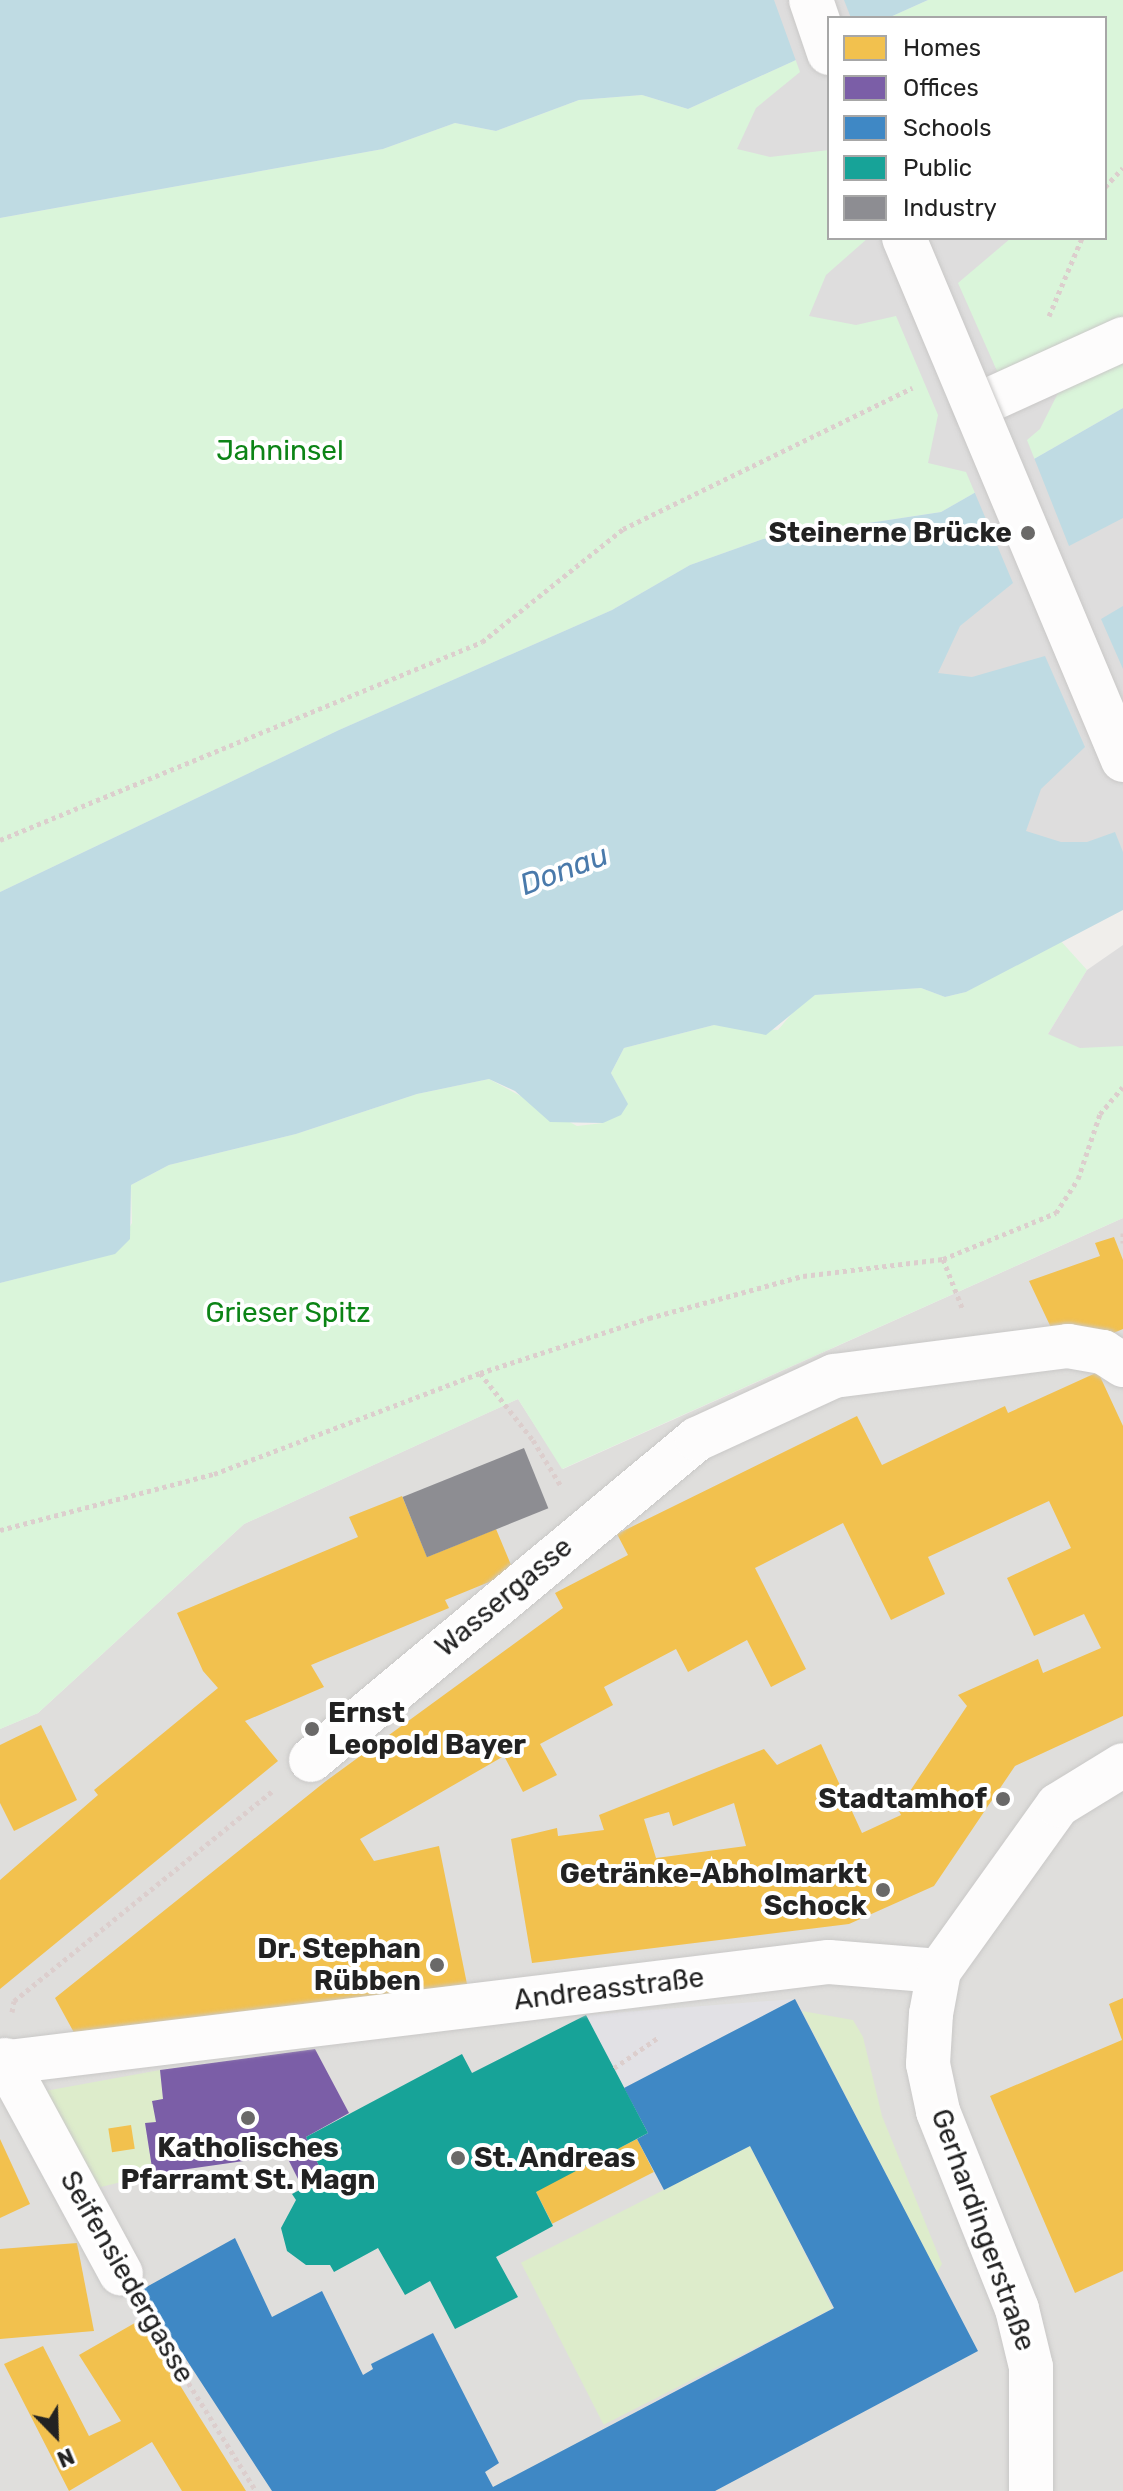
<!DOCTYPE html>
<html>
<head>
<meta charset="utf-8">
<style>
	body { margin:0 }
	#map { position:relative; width:1123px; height:2491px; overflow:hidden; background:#f0eeeb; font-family:Rubik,sans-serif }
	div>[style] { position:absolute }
	.residential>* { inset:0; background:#dfdedc }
	.grass>* { inset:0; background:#ddeccb; transform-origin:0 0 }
	.park>* { inset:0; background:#daf5da }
	.plaza>* { inset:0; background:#e2e1e5 }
	.water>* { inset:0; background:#bfdbe3 }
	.pier>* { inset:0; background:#dedddd }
	.homes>* { inset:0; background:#f2c14e; transform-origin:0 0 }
	.offices>* { inset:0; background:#7b5ea7 }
	.schools>* { inset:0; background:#3f88c5 }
	.public>* { inset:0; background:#17a398 }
	.industry>* { inset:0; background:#8d8d92; transform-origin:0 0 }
	.path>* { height:5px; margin-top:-2.5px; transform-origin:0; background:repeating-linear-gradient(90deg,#dccecd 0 4px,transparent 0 8px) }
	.roads { filter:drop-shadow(0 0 2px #c9c8c7) drop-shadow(0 0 2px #c9c8c7) }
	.street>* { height:44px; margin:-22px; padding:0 22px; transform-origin:22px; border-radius:22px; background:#fdfcfc }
	.bridges { filter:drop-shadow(0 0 2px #c9c8c7) drop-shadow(0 0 2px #c9c8c7) }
	.street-bridge>* { height:44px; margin:-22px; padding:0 22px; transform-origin:22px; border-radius:22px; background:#fdfcfc }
	.dots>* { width:22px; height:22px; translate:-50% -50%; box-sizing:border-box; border:4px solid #fff; border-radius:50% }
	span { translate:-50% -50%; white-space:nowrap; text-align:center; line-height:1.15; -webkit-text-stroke:8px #fff; paint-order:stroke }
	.park-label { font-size:28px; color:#0c8416 }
	.poi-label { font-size:28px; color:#222; font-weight:700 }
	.right { translate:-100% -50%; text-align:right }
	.left { translate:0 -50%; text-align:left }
	.street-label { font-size:28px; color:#222 }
	.water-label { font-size:30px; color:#4a7aab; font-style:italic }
	.legend { position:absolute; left:827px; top:16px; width:280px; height:224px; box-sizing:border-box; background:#fff; border:2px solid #a7a7a7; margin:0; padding:10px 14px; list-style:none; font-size:24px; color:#222 }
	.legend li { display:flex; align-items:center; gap:16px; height:40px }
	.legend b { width:40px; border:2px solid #a7a7a7 }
	.north { position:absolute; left:16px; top:2395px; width:80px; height:80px; -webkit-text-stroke:6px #fff; paint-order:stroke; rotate:157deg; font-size:22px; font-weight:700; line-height:32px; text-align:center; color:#222 }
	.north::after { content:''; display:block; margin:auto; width:28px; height:36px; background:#222; clip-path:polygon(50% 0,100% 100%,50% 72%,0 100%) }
</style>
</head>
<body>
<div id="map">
	<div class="residential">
		<i style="clip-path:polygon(1123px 1218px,1123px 2491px,0 2491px,0 1729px,38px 1713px,244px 1524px,518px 1399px,563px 1469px)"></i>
	</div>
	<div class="grass">
		<i style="clip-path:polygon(802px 2011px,853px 2020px,863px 2037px,882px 2116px,942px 2264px,937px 2273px)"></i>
		<i style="clip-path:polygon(160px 2070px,163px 2099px,153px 2101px,156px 2122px,145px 2124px,153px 2174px,93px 2189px,45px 2091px)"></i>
		<i style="left:750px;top:2146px;width:182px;height:257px;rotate:63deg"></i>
	</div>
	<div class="park">
		<i style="clip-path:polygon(928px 0,1123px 0,1123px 408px,941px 512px,763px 539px,690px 565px,612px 610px,339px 730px,0 892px,0 218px,383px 149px,455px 123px,496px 131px,579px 100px,642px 95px,688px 109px,829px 45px,829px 238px,1105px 238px,1105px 18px,888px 18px)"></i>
		<i style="clip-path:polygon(1059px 939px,1087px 970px,1048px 1034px,1123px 1046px,1123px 1218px,562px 1469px,518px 1399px,244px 1524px,38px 1713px,0 1729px,0 1283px,115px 1253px,132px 1223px,131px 1185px,169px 1165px,296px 1134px,417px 1094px,489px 1079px,577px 1126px,603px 1123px,625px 1099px,611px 1073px,624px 1048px,714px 1025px,778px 1030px,804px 999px,815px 995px,921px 988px,945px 997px,966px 992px)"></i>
	</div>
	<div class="plaza">
		<i style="clip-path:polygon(795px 1999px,624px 2088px,586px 2015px)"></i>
	</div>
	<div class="water">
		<i style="clip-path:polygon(0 0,928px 0,888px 18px,829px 18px,829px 45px,688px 109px,642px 95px,579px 100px,496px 131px,455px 123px,383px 149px,0 218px)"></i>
		<i style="clip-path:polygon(1123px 408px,1123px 910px,966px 992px,945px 997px,921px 988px,815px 995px,766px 1035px,714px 1025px,624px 1048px,611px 1073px,628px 1104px,621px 1115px,603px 1123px,550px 1122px,515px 1091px,489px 1079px,417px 1094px,296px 1134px,169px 1165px,131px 1185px,130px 1239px,115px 1254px,0 1283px,0 892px,339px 730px,612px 610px,690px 565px,763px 539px,941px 512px)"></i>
	</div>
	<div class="pier">
		<i style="clip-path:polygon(774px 0,844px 0,851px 18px,829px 18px,829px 150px,770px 157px,737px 149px,756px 108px,800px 72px)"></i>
		<i style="clip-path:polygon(868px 238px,1011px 238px,958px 283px,1001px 380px,1059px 391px,1040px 429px,1027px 440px,1069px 546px,1123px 518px,1123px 606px,1101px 619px,1123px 669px,1123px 852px,1115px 832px,1087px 842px,1061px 842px,1026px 831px,1041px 789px,1085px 747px,1045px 656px,972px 677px,938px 673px,960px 626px,1013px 583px,966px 472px,928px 463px,938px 415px,896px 316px,856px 325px,809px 316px,826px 275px)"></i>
		<i style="clip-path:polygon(1123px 945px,1123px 1046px,1080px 1048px,1048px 1034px,1087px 970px)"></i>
	</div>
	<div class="homes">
		<i style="clip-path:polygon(1114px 1237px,1123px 1260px,1123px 1329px,1106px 1336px,1054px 1334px,1029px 1281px,1100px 1256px,1095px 1243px)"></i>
		<i style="clip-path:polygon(evenodd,1098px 1372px,1123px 1426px,1123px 1716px,1015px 1766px,934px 1886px,849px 1924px,532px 1963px,511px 1839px,557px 1828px,558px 1836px,604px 1830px,599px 1815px,764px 1749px,777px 1765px,821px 1744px,862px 1833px,901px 1815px,898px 1809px,967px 1706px,958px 1695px,1038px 1659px,1043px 1673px,1101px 1648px,1084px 1614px,1034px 1636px,1007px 1578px,1071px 1548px,1049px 1501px,928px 1557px,945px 1594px,891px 1620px,843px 1523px,755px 1568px,806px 1669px,771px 1687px,747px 1640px,688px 1672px,676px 1649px,604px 1687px,613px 1705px,540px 1744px,557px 1775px,523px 1792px,504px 1756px,360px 1839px,374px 1861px,439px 1846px,467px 1984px,77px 2038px,55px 1998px,326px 1781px,563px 1608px,555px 1593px,628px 1555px,617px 1534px,857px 1416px,882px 1465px,1005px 1406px,1008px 1413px,1098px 1372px,734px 1803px,746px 1846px,656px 1858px,644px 1819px,669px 1812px,673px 1826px,734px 1803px)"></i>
		<i style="clip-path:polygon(402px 1496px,427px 1557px,496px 1529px,514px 1572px,445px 1600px,449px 1608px,311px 1665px,324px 1687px,245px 1721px,278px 1761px,0 1989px,0 1880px,98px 1795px,94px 1790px,218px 1688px,203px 1671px,177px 1613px,358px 1537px,349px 1517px)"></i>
		<i style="clip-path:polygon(41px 1725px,77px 1800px,14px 1831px,0 1803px,0 1745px)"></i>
		<i style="clip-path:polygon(1123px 1998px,1123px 2271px,1075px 2293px,990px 2096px,1122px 2040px,1109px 2004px)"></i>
		<i style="left:131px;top:2125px;width:24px;height:23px;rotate:81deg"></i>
		<i style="clip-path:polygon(0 2139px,30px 2204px,0 2218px)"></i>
		<i style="left:637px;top:2139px;width:37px;height:114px;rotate:63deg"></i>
		<i style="clip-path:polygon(77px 2243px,94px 2331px,0 2339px,0 2249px)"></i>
		<i style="clip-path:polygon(140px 2320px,197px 2413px,246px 2491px,182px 2491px,152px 2442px,69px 2491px,4px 2364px,43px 2346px,89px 2436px,121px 2421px,79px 2355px)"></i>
	</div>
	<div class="offices">
		<i style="clip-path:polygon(315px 2049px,349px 2113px,306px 2137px,324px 2177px,303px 2189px,286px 2155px,153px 2174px,145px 2123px,156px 2122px,152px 2101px,163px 2099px,160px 2070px)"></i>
	</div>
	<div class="schools">
		<i style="clip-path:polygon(795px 1999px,978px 2351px,715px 2491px,272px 2491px,141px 2290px,235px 2238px,272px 2317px,322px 2291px,363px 2375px,373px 2369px,371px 2364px,433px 2333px,499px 2463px,485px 2472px,493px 2487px,834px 2308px,750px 2146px,664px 2190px,637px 2139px,648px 2133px,624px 2088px)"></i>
	</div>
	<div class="public">
		<i style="clip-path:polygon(586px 2015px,648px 2133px,536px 2192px,553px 2226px,496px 2257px,518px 2297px,455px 2329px,430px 2281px,405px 2295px,378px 2248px,334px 2272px,330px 2265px,306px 2265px,287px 2251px,281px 2228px,296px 2200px,292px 2194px,324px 2177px,306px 2137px,462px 2054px,472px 2073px)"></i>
	</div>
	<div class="industry">
		<i style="left:524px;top:1448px;width:65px;height:131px;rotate:68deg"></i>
	</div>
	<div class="path">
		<i style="left:1105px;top:187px;width:26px;rotate:-47deg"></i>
		<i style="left:1049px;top:316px;width:85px;rotate:-67.1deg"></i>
		<i style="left:0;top:840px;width:521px;rotate:-22.33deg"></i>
		<i style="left:482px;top:642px;width:181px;rotate:-38.7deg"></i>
		<i style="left:623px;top:529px;width:322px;rotate:-26deg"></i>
		<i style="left:1123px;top:1233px;width:10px;rotate:90deg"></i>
		<i style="left:943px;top:1259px;width:122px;rotate:-22.2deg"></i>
		<i style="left:1056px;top:1213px;width:40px;rotate:-57.1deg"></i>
		<i style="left:1078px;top:1179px;width:69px;rotate:-71.3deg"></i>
		<i style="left:1100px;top:1114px;width:35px;rotate:-50deg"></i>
		<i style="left:480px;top:1373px;width:85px;rotate:51.7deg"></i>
		<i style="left:533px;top:1440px;width:54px;rotate:58.7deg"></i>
		<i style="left:0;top:1530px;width:221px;rotate:-14.7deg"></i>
		<i style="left:214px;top:1474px;width:285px;rotate:-20.8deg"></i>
		<i style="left:480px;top:1373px;width:178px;rotate:-18deg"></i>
		<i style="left:649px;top:1318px;width:160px;rotate:-15.3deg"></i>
		<i style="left:803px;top:1276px;width:141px;rotate:-6.9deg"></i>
		<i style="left:943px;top:1259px;width:55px;rotate:68.6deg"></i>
		<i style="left:12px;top:2012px;width:11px;rotate:-80deg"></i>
		<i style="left:14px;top:2001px;width:335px;rotate:-39.1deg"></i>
		<i style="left:614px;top:2068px;width:55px;rotate:-34.6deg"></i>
		<i style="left:146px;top:2315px;width:208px;rotate:58deg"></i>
	</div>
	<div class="roads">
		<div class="street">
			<i style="left:811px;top:0;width:56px;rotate:71.2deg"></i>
			<i style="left:976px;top:406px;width:162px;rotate:-24.5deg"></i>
			<i style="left:311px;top:1760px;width:502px;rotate:-39.75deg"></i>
			<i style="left:697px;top:1439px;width:151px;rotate:-24.7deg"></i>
			<i style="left:834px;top:1376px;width:236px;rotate:-7.3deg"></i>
			<i style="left:1068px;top:1346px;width:36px;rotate:10deg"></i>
			<i style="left:1103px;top:1352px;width:24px;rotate:33deg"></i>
			<i style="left:5px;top:2060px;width:243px;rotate:61.5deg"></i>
			<i style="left:0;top:2063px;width:835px;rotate:-6.95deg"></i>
			<i style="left:829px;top:1962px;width:110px;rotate:4.7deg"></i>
			<i style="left:1031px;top:2491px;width:124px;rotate:-90deg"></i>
			<i style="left:1031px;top:2367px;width:60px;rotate:-103.6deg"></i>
			<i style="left:1017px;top:2309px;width:213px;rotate:-111.8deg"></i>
			<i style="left:938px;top:2111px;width:48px;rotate:-102deg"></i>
			<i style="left:928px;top:2064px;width:50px;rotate:-86.6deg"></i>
			<i style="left:931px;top:2014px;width:44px;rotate:-79.5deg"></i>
			<i style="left:939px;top:1971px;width:204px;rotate:-54.4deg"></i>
			<i style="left:1058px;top:1805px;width:76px;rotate:-31.6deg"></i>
		</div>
	</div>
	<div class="bridges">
		<div class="street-bridge">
			<i style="left:904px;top:238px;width:566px;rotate:67.24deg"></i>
		</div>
	</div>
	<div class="dots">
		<i style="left:1028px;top:533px;background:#6a6968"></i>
		<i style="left:312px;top:1729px;background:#6a6968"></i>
		<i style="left:1003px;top:1799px;background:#6a6968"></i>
		<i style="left:883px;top:1890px;background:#6a6968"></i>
		<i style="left:437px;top:1965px;background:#6a6968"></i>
		<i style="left:248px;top:2118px;background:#6a6968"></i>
		<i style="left:458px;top:2158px;background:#6a6968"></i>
	</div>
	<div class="park-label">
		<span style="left:280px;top:451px">Jahninsel</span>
		<span style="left:288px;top:1313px">Grieser Spitz</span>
	</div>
	<div class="poi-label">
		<span class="right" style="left:1012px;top:533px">Steinerne Brücke</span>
		<span class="left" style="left:328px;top:1729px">Ernst<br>Leopold Bayer</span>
		<span class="right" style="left:987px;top:1799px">Stadtamhof</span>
		<span class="right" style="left:867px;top:1890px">Getränke-Abholmarkt<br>Schock</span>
		<span class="right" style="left:421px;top:1965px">Dr. Stephan<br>Rübben</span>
		<span style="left:248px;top:2164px">Katholisches<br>Pfarramt St. Magn</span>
		<span class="left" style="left:474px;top:2158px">St. Andreas</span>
	</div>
	<div class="street-label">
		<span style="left:504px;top:1597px;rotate:-40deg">Wassergasse</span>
		<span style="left:609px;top:1989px;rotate:-7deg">Andreasstraße</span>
		<span style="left:983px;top:2230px;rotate:70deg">Gerhardingerstraße</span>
		<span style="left:127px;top:2277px;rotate:60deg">Seifensiedergasse</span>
	</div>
	<div class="water-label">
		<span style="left:564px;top:870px;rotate:-21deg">Donau</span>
	</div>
	<ul class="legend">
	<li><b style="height:22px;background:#f2c14e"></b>Homes</li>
	<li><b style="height:22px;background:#7b5ea7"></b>Offices</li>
	<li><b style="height:22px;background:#3f88c5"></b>Schools</li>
	<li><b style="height:22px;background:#17a398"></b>Public</li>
	<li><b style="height:22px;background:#8d8d92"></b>Industry</li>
	</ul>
	<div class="north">N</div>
</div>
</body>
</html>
